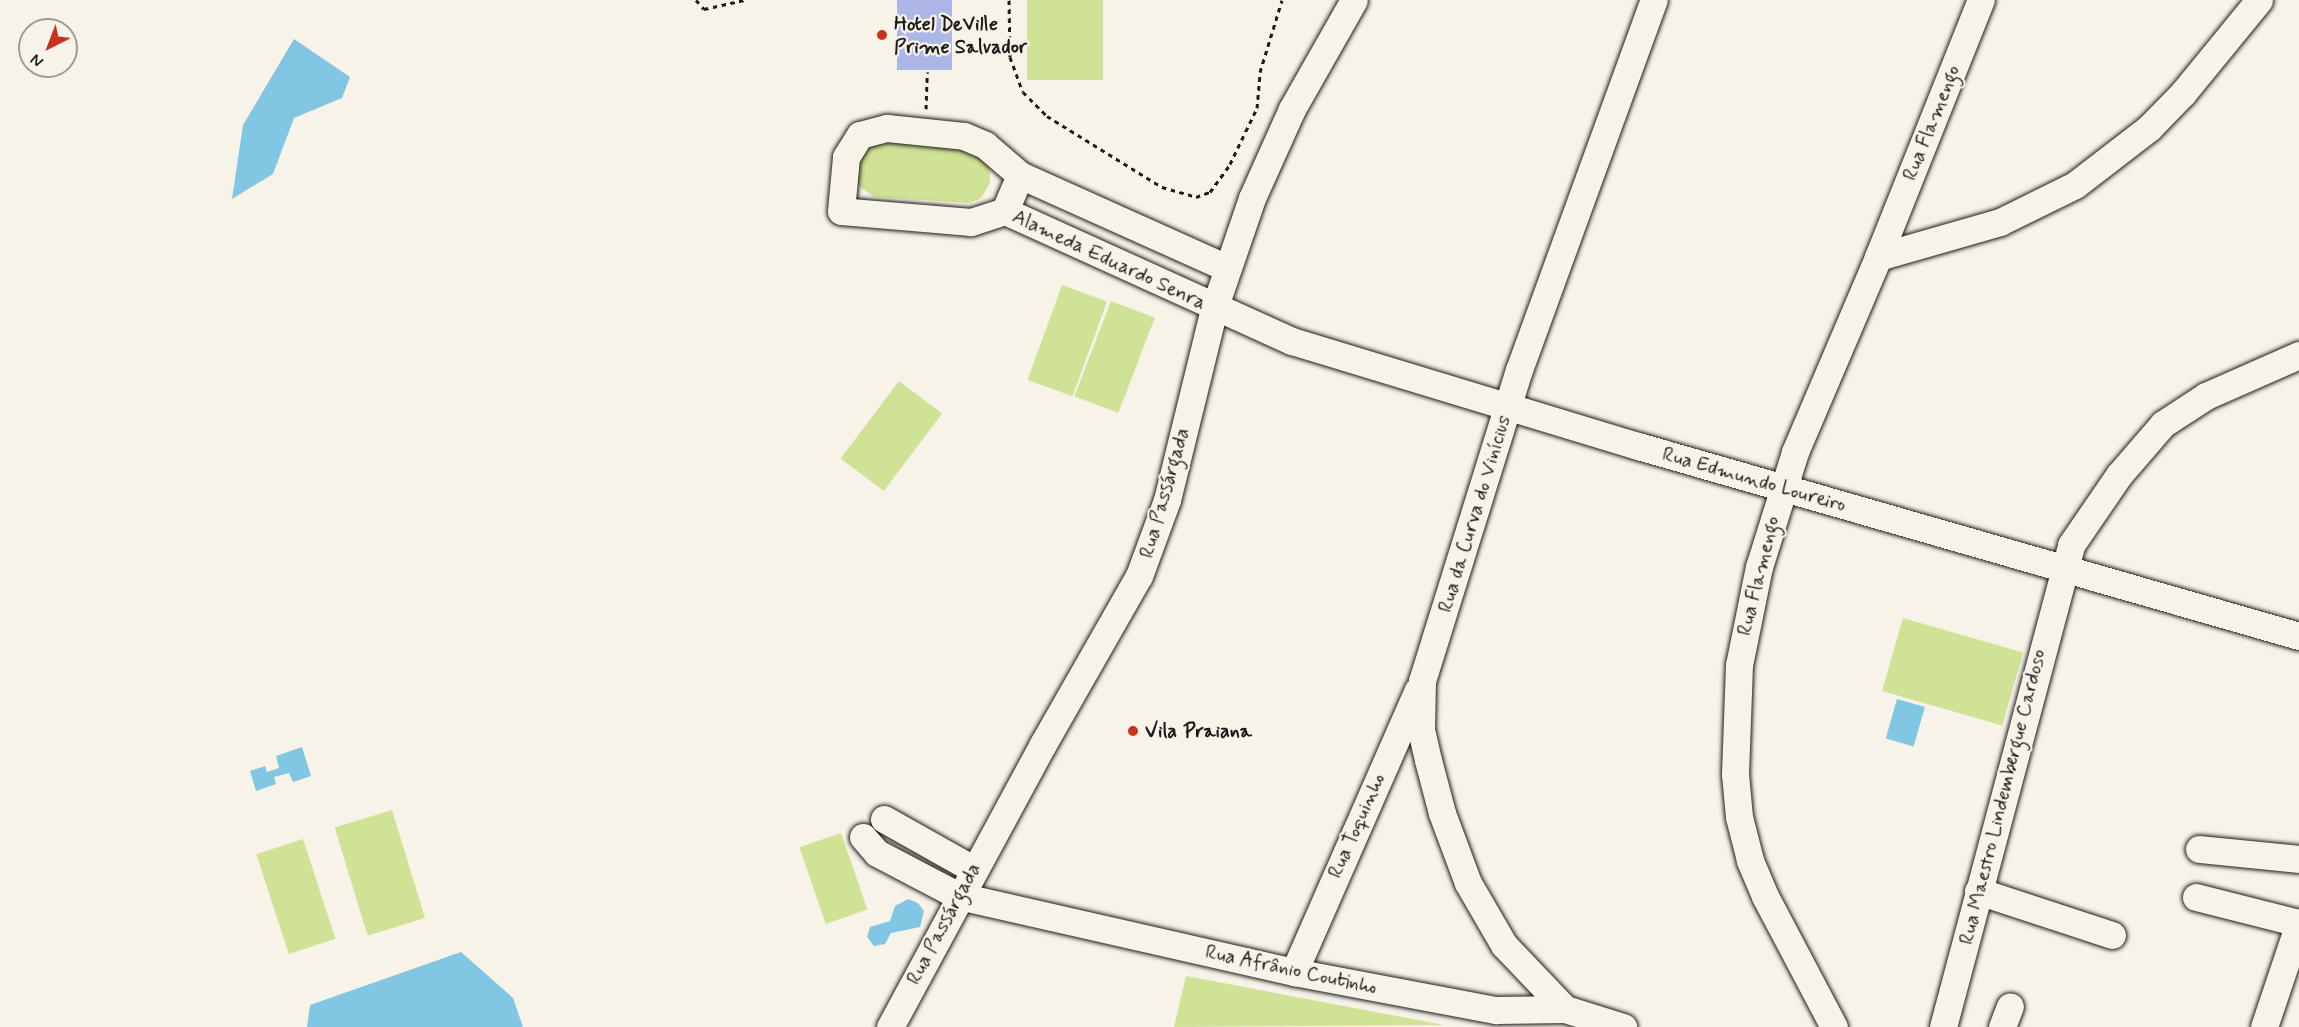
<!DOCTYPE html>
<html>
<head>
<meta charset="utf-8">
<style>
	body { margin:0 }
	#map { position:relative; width:2299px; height:1027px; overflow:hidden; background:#f7f3e8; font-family:Mynerve,sans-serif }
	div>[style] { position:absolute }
	.green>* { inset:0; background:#d0e296; transform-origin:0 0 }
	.water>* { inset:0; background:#81c6e2; transform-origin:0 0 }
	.building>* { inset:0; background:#adb7e7; transform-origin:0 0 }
	.path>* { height:3px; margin-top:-1.5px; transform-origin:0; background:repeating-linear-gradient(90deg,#1c1c1c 0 4.5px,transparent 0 9px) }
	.roads { filter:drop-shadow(0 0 2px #1c1c1c) drop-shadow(0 0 2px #1c1c1c) }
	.minor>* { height:27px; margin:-13.5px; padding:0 13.5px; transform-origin:13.5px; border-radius:13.5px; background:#f7f3e8 }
	.dots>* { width:16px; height:16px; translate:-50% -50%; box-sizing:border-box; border:3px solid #f7f3e8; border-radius:50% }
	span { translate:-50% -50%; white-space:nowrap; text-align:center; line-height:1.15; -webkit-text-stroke:4.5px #f7f3e8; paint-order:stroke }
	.poi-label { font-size:20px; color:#1c1c1c; font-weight:700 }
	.left { translate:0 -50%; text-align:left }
	.street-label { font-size:20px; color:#1c1c1c }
	.north { position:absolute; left:18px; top:18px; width:60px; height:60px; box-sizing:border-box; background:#f7f3e8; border:2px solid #9f9d96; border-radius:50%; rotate:222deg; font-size:16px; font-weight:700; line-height:24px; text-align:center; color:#1c1c1c }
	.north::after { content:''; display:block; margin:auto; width:21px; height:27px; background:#c8321e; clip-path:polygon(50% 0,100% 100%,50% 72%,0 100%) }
</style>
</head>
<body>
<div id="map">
	<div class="green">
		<i style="left:1027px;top:0;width:76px;height:80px"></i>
		<i style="clip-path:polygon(861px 139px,971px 140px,989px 158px,990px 183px,981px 198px,970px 203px,874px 197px,860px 187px,854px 175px)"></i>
		<i style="left:1062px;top:285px;width:48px;height:101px;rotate:20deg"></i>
		<i style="left:1111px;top:301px;width:47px;height:102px;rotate:21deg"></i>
		<i style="left:899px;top:381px;width:54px;height:97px;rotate:37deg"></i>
		<i style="left:1903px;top:618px;width:125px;height:76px;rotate:16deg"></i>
		<i style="left:392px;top:810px;width:113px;height:60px;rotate:73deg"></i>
		<i style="left:841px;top:833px;width:81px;height:44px;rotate:71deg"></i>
		<i style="left:303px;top:839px;width:105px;height:49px;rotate:72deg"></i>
		<i style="clip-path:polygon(1186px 976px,1444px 1025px,1174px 1027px)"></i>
	</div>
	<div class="water">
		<i style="clip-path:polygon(294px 39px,350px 77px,342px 98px,294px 118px,273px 174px,232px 199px,243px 125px)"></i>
		<i style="left:1897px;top:699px;width:29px;height:41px;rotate:16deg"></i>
		<i style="clip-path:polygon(302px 747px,311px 776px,293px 782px,289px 773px,274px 777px,276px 784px,256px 791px,250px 771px,265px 766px,267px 772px,279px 768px,276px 756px)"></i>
		<i style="clip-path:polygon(908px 899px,918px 903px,924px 911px,920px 927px,891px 933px,885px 944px,874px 946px,867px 937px,870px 927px,890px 921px,895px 906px)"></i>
		<i style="clip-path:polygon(461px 952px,513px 998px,523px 1027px,307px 1027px,310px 1005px)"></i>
	</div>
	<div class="building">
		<i style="left:897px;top:0;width:55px;height:70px"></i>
	</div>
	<div class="path">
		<i style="left:696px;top:0;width:12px;rotate:48deg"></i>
		<i style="left:704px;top:9px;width:41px;rotate:-12.7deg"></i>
		<i style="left:1009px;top:0;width:57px;rotate:89deg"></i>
		<i style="left:1010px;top:57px;width:37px;rotate:70deg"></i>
		<i style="left:1023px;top:92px;width:34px;rotate:45deg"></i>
		<i style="left:1047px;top:116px;width:135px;rotate:31.7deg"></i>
		<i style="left:1162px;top:187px;width:35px;rotate:16deg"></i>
		<i style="left:1196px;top:197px;width:15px;rotate:-20deg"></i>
		<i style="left:1210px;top:192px;width:34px;rotate:-54deg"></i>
		<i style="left:1230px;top:164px;width:62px;rotate:-64.3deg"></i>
		<i style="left:1257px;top:108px;width:36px;rotate:-85deg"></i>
		<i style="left:1260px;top:72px;width:75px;rotate:-73deg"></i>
		<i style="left:926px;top:109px;width:37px;rotate:-88deg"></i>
	</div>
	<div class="roads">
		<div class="minor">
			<i style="left:1020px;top:175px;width:39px;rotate:113deg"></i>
			<i style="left:1005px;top:211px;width:36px;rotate:162deg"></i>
			<i style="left:971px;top:222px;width:130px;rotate:-175.2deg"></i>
			<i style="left:841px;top:211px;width:54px;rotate:-84.7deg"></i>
			<i style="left:846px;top:157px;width:26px;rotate:-58deg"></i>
			<i style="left:860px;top:135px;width:28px;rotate:-15deg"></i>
			<i style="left:887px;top:128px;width:77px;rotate:5.9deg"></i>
			<i style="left:964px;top:136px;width:23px;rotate:23deg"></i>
			<i style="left:985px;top:145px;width:46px;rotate:40.6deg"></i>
			<i style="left:1020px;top:175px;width:227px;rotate:24.2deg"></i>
			<i style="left:1005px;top:211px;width:315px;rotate:24.4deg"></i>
			<i style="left:1292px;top:341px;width:362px;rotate:16.9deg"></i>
			<i style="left:1638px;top:446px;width:688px;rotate:16.04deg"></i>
			<i style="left:1878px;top:257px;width:127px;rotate:-16deg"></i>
			<i style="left:2000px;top:222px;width:84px;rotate:-26.3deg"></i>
			<i style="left:2075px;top:185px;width:93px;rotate:-37.6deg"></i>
			<i style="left:2149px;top:128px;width:49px;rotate:-45.8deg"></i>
			<i style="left:2183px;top:93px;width:120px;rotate:-50.7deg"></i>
			<i style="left:884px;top:819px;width:102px;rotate:29.3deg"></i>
			<i style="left:863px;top:837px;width:21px;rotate:49deg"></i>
			<i style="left:877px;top:853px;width:93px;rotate:27.7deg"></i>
			<i style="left:959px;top:896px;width:344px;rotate:12.8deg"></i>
			<i style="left:1294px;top:972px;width:206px;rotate:10.7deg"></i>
			<i style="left:1496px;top:1010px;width:69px;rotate:-0.8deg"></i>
			<i style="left:1565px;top:1009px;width:61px;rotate:17.2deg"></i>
			<i style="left:2199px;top:849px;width:100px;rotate:5.7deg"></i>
			<i style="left:1978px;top:891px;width:141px;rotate:18.2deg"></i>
			<i style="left:2196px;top:897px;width:106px;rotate:14.2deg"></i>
			<i style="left:1294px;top:972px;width:308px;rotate:-66.3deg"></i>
			<i style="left:1565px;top:1009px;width:88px;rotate:-133.6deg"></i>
			<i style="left:1504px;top:945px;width:72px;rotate:-120.1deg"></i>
			<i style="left:1468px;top:883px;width:75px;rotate:-110.4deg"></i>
			<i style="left:1442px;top:813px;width:55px;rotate:-104.8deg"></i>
			<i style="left:1428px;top:760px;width:32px;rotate:-103deg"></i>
			<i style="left:1421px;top:729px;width:48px;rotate:-88.8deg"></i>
			<i style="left:1422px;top:681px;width:326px;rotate:-72.7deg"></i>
			<i style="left:1519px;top:370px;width:394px;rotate:-70deg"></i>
			<i style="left:890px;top:1027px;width:322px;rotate:-61.6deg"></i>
			<i style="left:1043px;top:744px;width:193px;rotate:-60.3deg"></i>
			<i style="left:1139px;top:576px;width:81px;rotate:-69.8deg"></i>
			<i style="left:1167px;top:500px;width:197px;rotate:-76.2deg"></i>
			<i style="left:1214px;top:309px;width:117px;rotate:-71.1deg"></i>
			<i style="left:1252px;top:198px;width:98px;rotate:-65.8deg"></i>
			<i style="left:1292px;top:109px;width:125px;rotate:-60.4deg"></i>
			<i style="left:1834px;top:1027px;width:148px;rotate:-117.8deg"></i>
			<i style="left:1765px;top:896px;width:39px;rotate:-113deg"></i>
			<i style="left:1750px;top:860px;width:44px;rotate:-104.3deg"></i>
			<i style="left:1739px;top:817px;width:43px;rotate:-95.3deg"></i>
			<i style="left:1735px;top:774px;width:109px;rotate:-87.9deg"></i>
			<i style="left:1739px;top:665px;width:100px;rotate:-78.5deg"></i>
			<i style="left:1759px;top:567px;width:121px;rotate:-72.6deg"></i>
			<i style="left:1795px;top:452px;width:212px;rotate:-66.9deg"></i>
			<i style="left:1878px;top:257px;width:277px;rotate:-68.2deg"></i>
			<i style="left:1943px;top:1027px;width:499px;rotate:-75.1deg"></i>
			<i style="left:2071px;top:545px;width:85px;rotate:-55.6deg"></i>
			<i style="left:2119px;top:475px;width:67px;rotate:-49.2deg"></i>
			<i style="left:2163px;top:424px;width:51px;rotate:-33.1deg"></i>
			<i style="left:2206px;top:396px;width:102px;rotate:-23.8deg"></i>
			<i style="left:2002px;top:1027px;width:22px;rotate:-69deg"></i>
			<i style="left:2264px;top:1027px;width:110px;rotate:-71.4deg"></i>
		</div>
	</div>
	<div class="dots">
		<i style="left:882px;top:35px;background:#c8321e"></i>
		<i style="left:1133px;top:731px;background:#c8321e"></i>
	</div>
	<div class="poi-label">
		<span class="left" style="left:894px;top:36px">Hotel DeVille<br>Prime Salvador</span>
		<span class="left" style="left:1145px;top:731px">Vila Praiana</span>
	</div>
	<div class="street-label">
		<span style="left:1932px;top:123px;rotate:-68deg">Rua Flamengo</span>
		<span style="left:1109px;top:260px;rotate:25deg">Alameda Eduardo Senra</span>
		<span style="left:1754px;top:480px;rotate:16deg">Rua Edmundo Loureiro</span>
		<span style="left:1165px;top:493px;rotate:-74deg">Rua Passárgada</span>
		<span style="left:1475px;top:514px;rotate:-73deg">Rua da Curva do Vinícius</span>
		<span style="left:1759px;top:576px;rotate:-76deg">Rua Flamengo</span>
		<span style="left:2003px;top:797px;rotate:-76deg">Rua Maestro Lindembergue Cardoso</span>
		<span style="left:1357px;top:826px;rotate:-66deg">Rua Toquinho</span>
		<span style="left:944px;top:924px;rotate:-62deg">Rua Passárgada</span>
		<span style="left:1291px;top:970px;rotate:12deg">Rua Afrânio Coutinho</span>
	</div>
	<div class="north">N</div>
</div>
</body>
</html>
